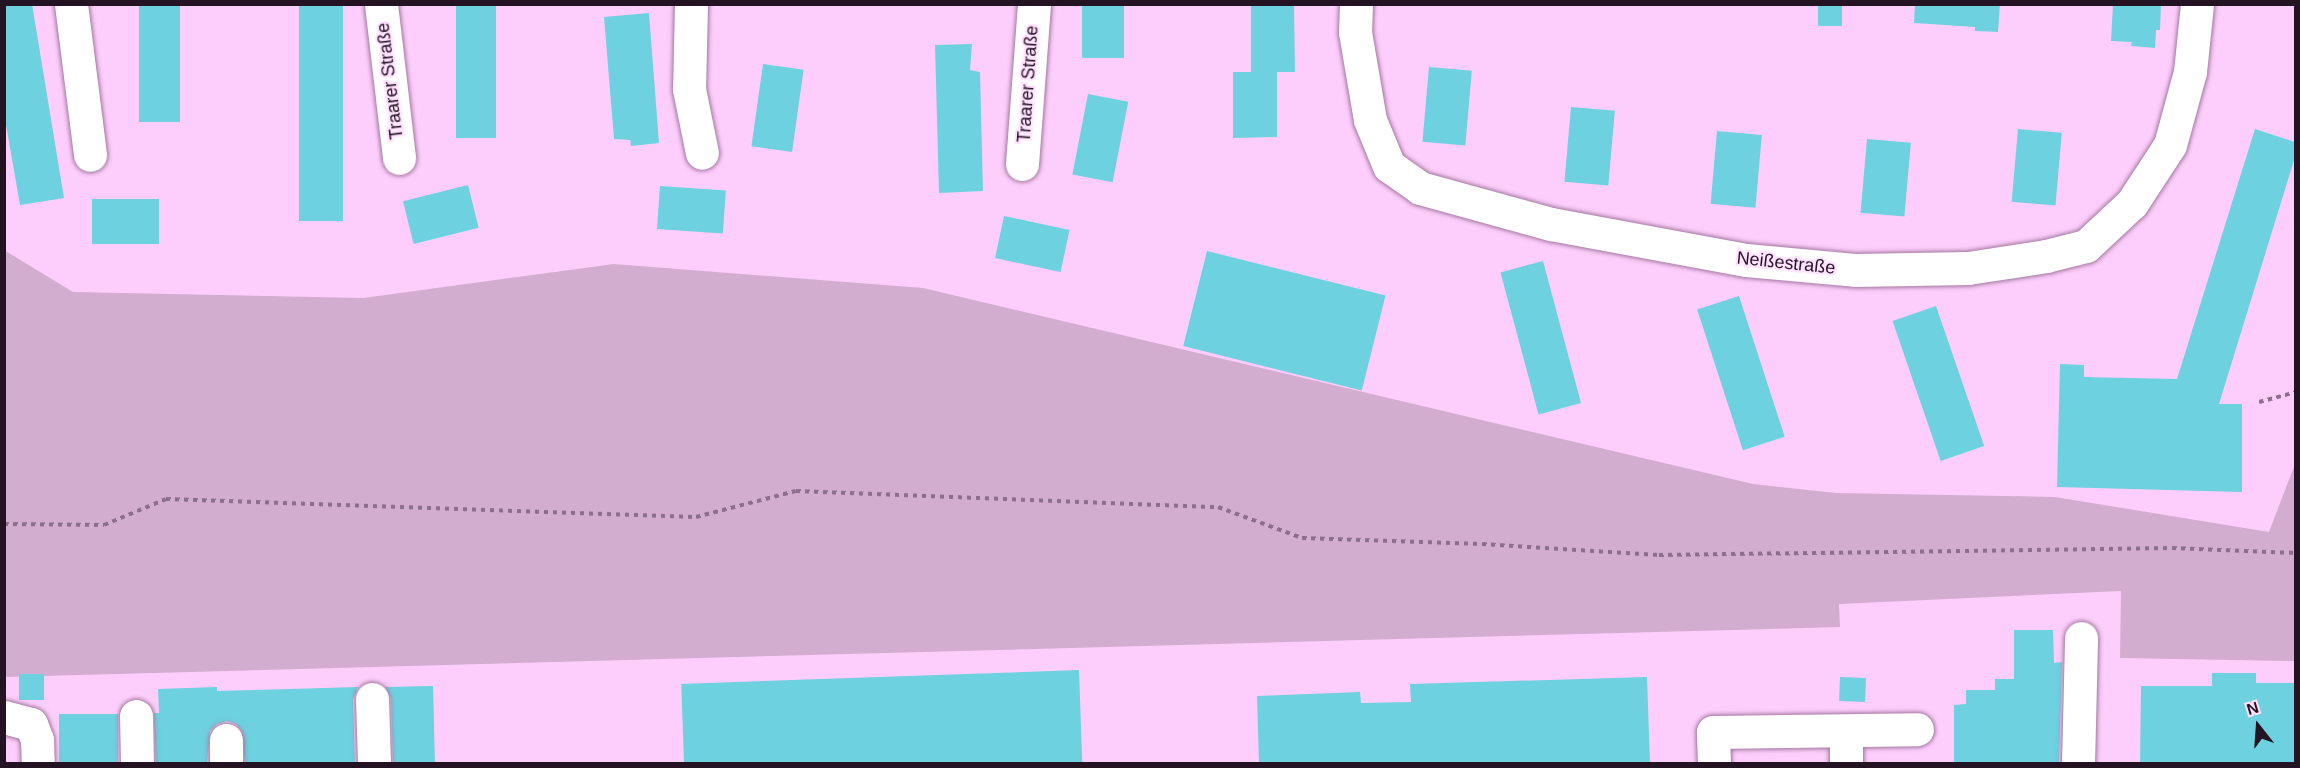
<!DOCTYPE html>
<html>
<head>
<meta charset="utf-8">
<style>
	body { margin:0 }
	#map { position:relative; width:2300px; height:768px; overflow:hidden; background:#fdcefb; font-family:Arial,sans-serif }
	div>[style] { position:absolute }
	.green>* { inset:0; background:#d2add0 }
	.building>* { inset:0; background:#6ed1df; transform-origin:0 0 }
	.path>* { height:4px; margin-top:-2px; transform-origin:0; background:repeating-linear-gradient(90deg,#8d6e8c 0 4.5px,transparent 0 9px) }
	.roads { filter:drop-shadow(0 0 2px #a378a1) drop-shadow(0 0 2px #a378a1) }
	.minor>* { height:33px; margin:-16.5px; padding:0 16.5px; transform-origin:16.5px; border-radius:16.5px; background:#fff }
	span { translate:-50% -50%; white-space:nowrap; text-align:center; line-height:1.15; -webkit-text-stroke:4.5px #ffe2fd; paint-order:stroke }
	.street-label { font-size:18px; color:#231323 }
	.frame { position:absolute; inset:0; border:6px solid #231323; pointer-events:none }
	.north { position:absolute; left:2228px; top:696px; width:60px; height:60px; -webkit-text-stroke:4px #ffe2fd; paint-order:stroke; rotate:343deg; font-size:16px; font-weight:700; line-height:24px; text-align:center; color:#231323 }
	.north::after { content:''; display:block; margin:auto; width:21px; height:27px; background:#231323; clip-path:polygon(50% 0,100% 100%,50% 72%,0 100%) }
</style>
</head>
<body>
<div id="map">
	<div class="green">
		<i style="clip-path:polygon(4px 250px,73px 292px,363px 298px,614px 264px,923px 288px,1753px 484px,1836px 493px,2055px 497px,2269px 532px,2295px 464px,2295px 661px,2120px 658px,2121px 591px,1839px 604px,1840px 627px,5px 677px)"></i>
	</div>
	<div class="building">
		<i style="clip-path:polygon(4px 4px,32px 4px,64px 198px,20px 205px,4px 113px)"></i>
		<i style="left:139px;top:4px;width:41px;height:118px"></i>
		<i style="left:299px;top:4px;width:44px;height:217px"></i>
		<i style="left:456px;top:4px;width:40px;height:134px"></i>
		<i style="left:1082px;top:4px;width:42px;height:54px"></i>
		<i style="clip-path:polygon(1251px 4px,1294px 4px,1295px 72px,1277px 72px,1277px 137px,1233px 138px,1233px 72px,1251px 72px)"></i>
		<i style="left:1818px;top:4px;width:24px;height:22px"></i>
		<i style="clip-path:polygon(1915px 4px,2000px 4px,1998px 32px,1975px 31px,1975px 27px,1914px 23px)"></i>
		<i style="clip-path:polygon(2113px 4px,2161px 4px,2160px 30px,2156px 30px,2155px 48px,2131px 46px,2132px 42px,2111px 41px)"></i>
		<i style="clip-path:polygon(649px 13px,659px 143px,631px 146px,630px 140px,614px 139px,604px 17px)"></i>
		<i style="clip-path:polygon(972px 44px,970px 70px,980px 72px,983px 191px,939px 193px,935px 45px)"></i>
		<i style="left:763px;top:64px;width:41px;height:83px;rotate:8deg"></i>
		<i style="left:1429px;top:67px;width:43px;height:75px;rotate:5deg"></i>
		<i style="left:1088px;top:94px;width:41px;height:82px;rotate:11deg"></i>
		<i style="left:1571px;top:107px;width:44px;height:75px;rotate:5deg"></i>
		<i style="left:2018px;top:129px;width:44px;height:73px;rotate:5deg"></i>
		<i style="clip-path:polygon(2255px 129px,2295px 142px,2295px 157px,2219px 404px,2242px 404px,2242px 492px,2057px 487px,2060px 364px,2084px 365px,2084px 377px,2177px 379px)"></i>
		<i style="left:1717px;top:131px;width:45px;height:73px;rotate:5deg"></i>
		<i style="left:1867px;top:139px;width:44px;height:74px;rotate:5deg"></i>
		<i style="left:468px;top:185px;width:44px;height:67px;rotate:76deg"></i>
		<i style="left:660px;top:186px;width:66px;height:43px;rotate:4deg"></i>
		<i style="left:92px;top:199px;width:67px;height:45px"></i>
		<i style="left:1004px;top:216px;width:67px;height:43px;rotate:12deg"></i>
		<i style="left:1207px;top:251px;width:184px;height:98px;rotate:14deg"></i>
		<i style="left:1543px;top:261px;width:147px;height:44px;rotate:75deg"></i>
		<i style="left:1739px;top:296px;width:148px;height:44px;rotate:72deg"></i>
		<i style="left:1936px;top:306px;width:148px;height:46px;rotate:71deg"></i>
		<i style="clip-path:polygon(2014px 630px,2053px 630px,2054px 663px,2062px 662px,2059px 764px,1954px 764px,1954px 705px,1966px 704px,1966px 690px,1995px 690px,1995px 679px,2014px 679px)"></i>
		<i style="left:1079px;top:670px;width:94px;height:398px;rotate:88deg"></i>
		<i style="clip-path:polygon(2212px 673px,2256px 673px,2256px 683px,2295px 683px,2295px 764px,2140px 764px,2141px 686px,2212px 686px)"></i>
		<i style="left:44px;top:674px;width:26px;height:25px;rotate:90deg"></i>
		<i style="clip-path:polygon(1647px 677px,1650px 764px,1259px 764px,1257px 696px,1360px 692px,1361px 703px,1411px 702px,1410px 684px)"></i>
		<i style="left:1840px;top:677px;width:26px;height:24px;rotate:2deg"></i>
		<i style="clip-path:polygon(433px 686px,435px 764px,393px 764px,391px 698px,385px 687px)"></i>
		<i style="clip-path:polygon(217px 687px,217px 691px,358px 687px,353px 700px,355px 764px,245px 764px,242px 731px,236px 724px,227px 721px,217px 724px,210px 731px,207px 764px,156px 764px,154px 713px,159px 713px,158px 689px)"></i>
		<i style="left:118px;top:714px;width:50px;height:59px;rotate:90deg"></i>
	</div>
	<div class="path">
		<i style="left:2259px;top:402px;width:38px;rotate:-15deg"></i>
		<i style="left:4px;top:524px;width:100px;rotate:0.6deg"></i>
		<i style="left:104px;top:525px;width:67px;rotate:-22.8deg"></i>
		<i style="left:166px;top:499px;width:530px;rotate:1.95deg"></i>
		<i style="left:696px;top:517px;width:103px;rotate:-14.6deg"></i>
		<i style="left:796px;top:491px;width:422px;rotate:2.2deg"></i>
		<i style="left:1218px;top:507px;width:90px;rotate:20.3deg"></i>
		<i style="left:1302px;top:538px;width:180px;rotate:1.9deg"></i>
		<i style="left:1482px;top:544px;width:177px;rotate:3.6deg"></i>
		<i style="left:1659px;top:555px;width:513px;rotate:-0.78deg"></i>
		<i style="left:2172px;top:548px;width:124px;rotate:2.3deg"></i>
	</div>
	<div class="roads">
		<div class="minor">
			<i style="left:71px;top:4px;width:152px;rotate:82.8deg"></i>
			<i style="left:381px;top:4px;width:155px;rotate:83.3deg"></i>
			<i style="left:691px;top:4px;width:85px;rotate:91.3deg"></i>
			<i style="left:689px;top:89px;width:65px;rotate:78.5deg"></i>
			<i style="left:1356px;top:4px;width:28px;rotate:92deg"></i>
			<i style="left:1355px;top:32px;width:89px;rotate:80.3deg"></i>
			<i style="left:1370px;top:120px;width:50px;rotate:67.6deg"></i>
			<i style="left:1389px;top:166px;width:38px;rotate:35deg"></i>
			<i style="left:1420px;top:188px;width:136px;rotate:15.4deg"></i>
			<i style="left:1551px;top:224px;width:198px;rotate:10.5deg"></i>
			<i style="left:1746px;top:260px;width:109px;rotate:5.2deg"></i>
			<i style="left:1855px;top:270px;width:113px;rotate:-1deg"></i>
			<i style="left:1968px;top:268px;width:79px;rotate:-8.7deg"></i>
			<i style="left:2046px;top:256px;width:41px;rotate:-14deg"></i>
			<i style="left:2086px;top:246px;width:63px;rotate:-43.1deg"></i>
			<i style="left:2132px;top:203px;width:69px;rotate:-56.8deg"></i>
			<i style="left:2170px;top:145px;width:76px;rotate:-74.7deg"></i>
			<i style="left:2190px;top:72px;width:68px;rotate:-84.1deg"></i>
			<i style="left:1022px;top:164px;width:160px;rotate:-85.7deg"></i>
			<i style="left:372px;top:699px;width:65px;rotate:88.2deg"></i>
			<i style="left:136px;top:716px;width:48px;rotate:88.8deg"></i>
			<i style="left:4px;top:717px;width:28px;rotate:15deg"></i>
			<i style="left:31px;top:724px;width:17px;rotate:69deg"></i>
			<i style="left:37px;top:740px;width:24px;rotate:88deg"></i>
			<i style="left:1846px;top:731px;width:33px;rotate:90deg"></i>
			<i style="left:226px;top:740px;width:24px;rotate:90deg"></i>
			<i style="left:1714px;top:764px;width:32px;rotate:-92deg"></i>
			<i style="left:1713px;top:732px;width:204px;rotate:-0.8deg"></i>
			<i style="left:2078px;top:764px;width:126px;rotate:-88.6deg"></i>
		</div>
	</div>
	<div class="street-label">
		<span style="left:390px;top:81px;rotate:-97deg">Traarer Straße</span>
		<span style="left:1028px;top:84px;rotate:-86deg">Traarer Straße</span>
		<span style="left:1786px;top:263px;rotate:6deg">Neißestraße</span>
	</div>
	<div class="frame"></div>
	<div class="north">N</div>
</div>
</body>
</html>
